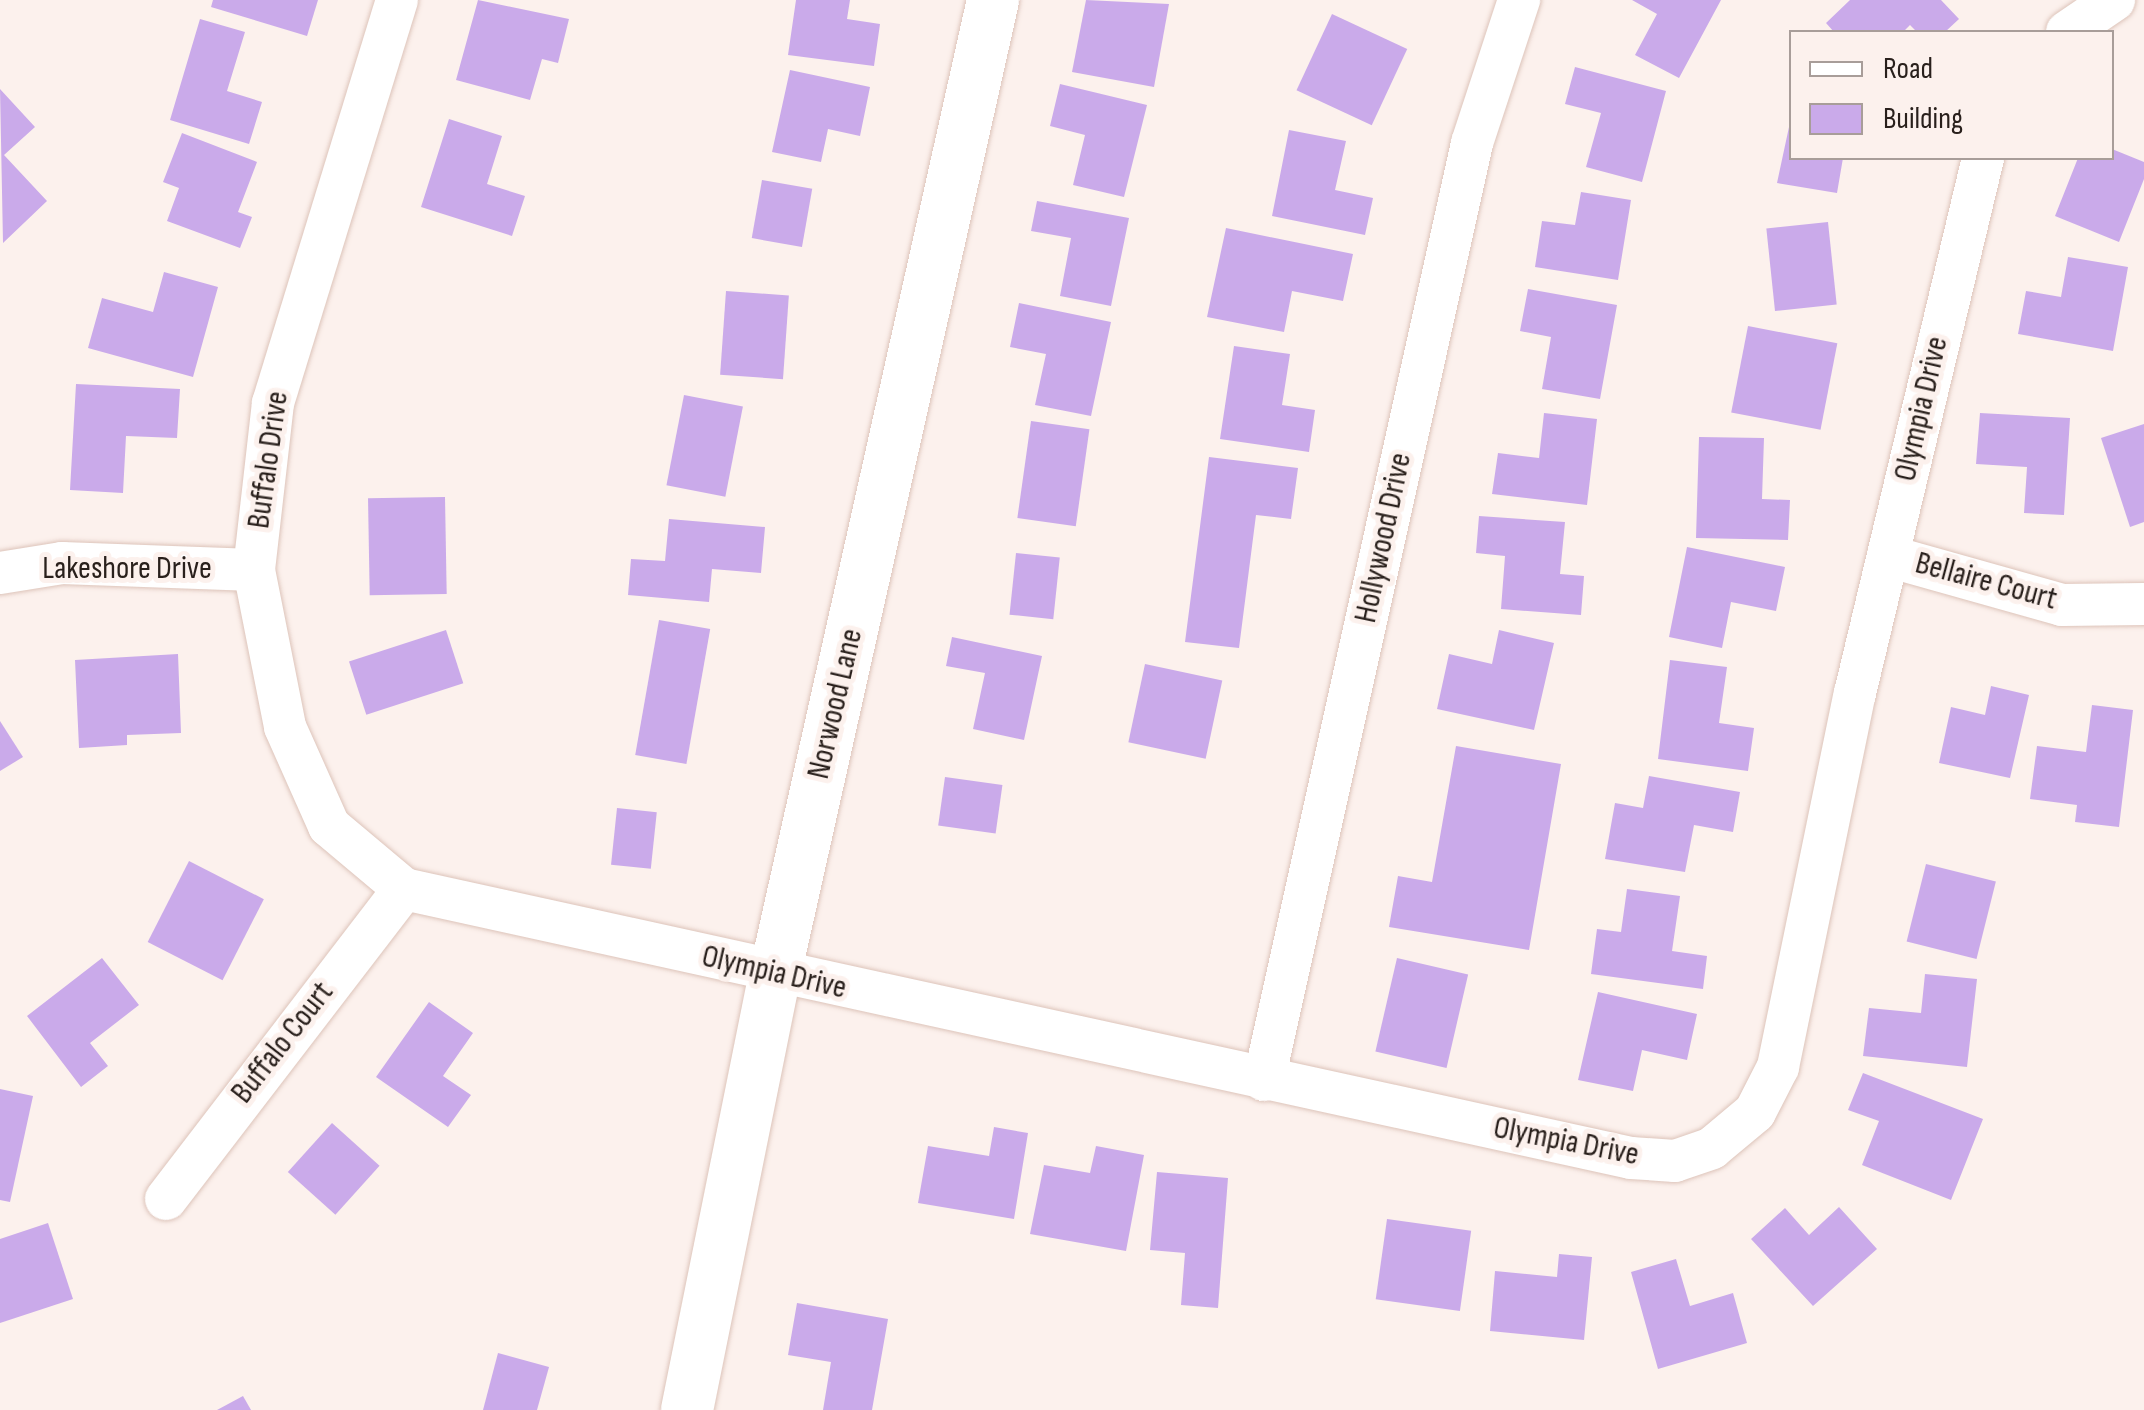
<!DOCTYPE html>
<html>
<head>
<meta charset="utf-8">
<style>
	body { margin:0 }
	#map { position:relative; width:2144px; height:1410px; overflow:hidden; background:#fcf1ed; font-family:"Sofia Sans Condensed",sans-serif }
	div>[style] { position:absolute }
	.building>* { inset:0; background:#caaaea; transform-origin:0 0 }
	.roads { filter:drop-shadow(0 0 2px #ddc4ba) drop-shadow(0 0 2px #ddc4ba) }
	.minor>* { height:42px; margin:-21px; padding:0 21px; transform-origin:21px; border-radius:21px; background:#fff }
	.tertiary>* { height:52px; margin:-26px; padding:0 26px; transform-origin:26px; border-radius:26px; background:#fff }
	span { translate:-50% -50%; white-space:nowrap; text-align:center; line-height:1.15; -webkit-text-stroke:10px #fcf1ed; paint-order:stroke }
	.street-label { font-size:32px; color:#29201c }
	.legend { position:absolute; left:1789px; top:30px; width:325px; height:130px; box-sizing:border-box; background:#fcf1ed; border:2px solid #a89d99; margin:0; padding:12px 18px; list-style:none; font-size:30px; color:#29201c }
	.legend li { display:flex; align-items:center; gap:20px; height:50px }
	.legend b { width:50px; border:2px solid #a89d99 }
</style>
</head>
<body>
<div id="map">
	<div class="building">
		<i style="clip-path:polygon(213px 0,318px 0,307px 36px,211px 7px)"></i>
		<i style="clip-path:polygon(478px 0,569px 19px,558px 63px,542px 59px,530px 100px,456px 80px)"></i>
		<i style="clip-path:polygon(796px 0,850px 0,847px 19px,880px 24px,874px 66px,788px 55px)"></i>
		<i style="clip-path:polygon(1086px 0,1169px 4px,1154px 87px,1072px 72px)"></i>
		<i style="clip-path:polygon(1632px 0,1721px 0,1679px 78px,1635px 55px,1657px 14px)"></i>
		<i style="clip-path:polygon(1850px 0,1941px 0,1959px 19px,1945px 32px,1917px 32px,1910px 25px,1903px 32px,1834px 32px,1826px 23px)"></i>
		<i style="left:1332px;top:14px;width:83px;height:84px;rotate:25deg"></i>
		<i style="clip-path:polygon(200px 19px,245px 32px,227px 91px,262px 102px,249px 144px,170px 120px)"></i>
		<i style="clip-path:polygon(1575px 67px,1666px 91px,1642px 182px,1586px 167px,1601px 113px,1565px 104px)"></i>
		<i style="clip-path:polygon(790px 70px,870px 87px,860px 136px,828px 129px,821px 162px,772px 152px)"></i>
		<i style="clip-path:polygon(1060px 84px,1147px 105px,1124px 197px,1073px 185px,1085px 135px,1050px 126px)"></i>
		<i style="clip-path:polygon(0 89px,35px 127px,4px 155px,47px 201px,3px 243px)"></i>
		<i style="clip-path:polygon(1792px 113px,1792px 158px,1843px 158px,1837px 193px,1777px 183px)"></i>
		<i style="clip-path:polygon(449px 119px,502px 136px,487px 184px,525px 196px,512px 236px,421px 207px)"></i>
		<i style="clip-path:polygon(1289px 130px,1346px 141px,1335px 190px,1373px 198px,1365px 235px,1272px 216px)"></i>
		<i style="clip-path:polygon(182px 133px,257px 162px,238px 212px,252px 217px,240px 248px,167px 221px,179px 188px,163px 182px)"></i>
		<i style="clip-path:polygon(2112px 149px,2144px 162px,2144px 179px,2119px 242px,2055px 216px,2078px 158px,2112px 158px)"></i>
		<i style="left:762px;top:180px;width:51px;height:59px;rotate:10deg"></i>
		<i style="clip-path:polygon(1581px 192px,1631px 200px,1618px 280px,1535px 267px,1542px 221px,1575px 225px)"></i>
		<i style="clip-path:polygon(1037px 201px,1129px 218px,1111px 306px,1060px 296px,1071px 238px,1031px 231px)"></i>
		<i style="left:1828px;top:222px;width:83px;height:62px;rotate:84deg"></i>
		<i style="clip-path:polygon(1226px 228px,1353px 254px,1343px 301px,1292px 291px,1284px 332px,1207px 317px)"></i>
		<i style="clip-path:polygon(2068px 257px,2128px 267px,2113px 351px,2018px 334px,2026px 291px,2061px 297px)"></i>
		<i style="clip-path:polygon(164px 272px,218px 287px,193px 377px,88px 348px,102px 298px,153px 312px)"></i>
		<i style="clip-path:polygon(1528px 289px,1617px 305px,1600px 399px,1542px 389px,1551px 337px,1520px 331px)"></i>
		<i style="left:726px;top:291px;width:63px;height:84px;rotate:4deg"></i>
		<i style="clip-path:polygon(1019px 303px,1111px 322px,1091px 416px,1035px 405px,1046px 354px,1010px 347px)"></i>
		<i style="left:1748px;top:326px;width:91px;height:88px;rotate:11deg"></i>
		<i style="clip-path:polygon(1234px 346px,1290px 354px,1282px 405px,1315px 410px,1309px 452px,1220px 439px)"></i>
		<i style="clip-path:polygon(76px 384px,180px 389px,177px 438px,126px 436px,123px 493px,70px 490px)"></i>
		<i style="left:684px;top:395px;width:60px;height:92px;rotate:11deg"></i>
		<i style="clip-path:polygon(1544px 413px,1597px 419px,1587px 505px,1492px 494px,1498px 453px,1539px 458px)"></i>
		<i style="clip-path:polygon(1980px 413px,2070px 418px,2064px 515px,2024px 513px,2027px 467px,1976px 464px)"></i>
		<i style="left:1031px;top:421px;width:59px;height:98px;rotate:8deg"></i>
		<i style="clip-path:polygon(2144px 424px,2144px 522px,2130px 527px,2101px 438px)"></i>
		<i style="clip-path:polygon(1699px 437px,1764px 438px,1762px 499px,1790px 500px,1788px 540px,1696px 538px)"></i>
		<i style="clip-path:polygon(1209px 457px,1298px 468px,1291px 519px,1256px 515px,1239px 648px,1185px 642px)"></i>
		<i style="left:445px;top:497px;width:97px;height:77px;rotate:89deg"></i>
		<i style="clip-path:polygon(1479px 516px,1565px 522px,1560px 574px,1584px 576px,1581px 615px,1501px 609px,1505px 556px,1476px 553px)"></i>
		<i style="clip-path:polygon(669px 519px,765px 527px,761px 573px,712px 569px,709px 602px,628px 595px,631px 559px,665px 561px)"></i>
		<i style="clip-path:polygon(1687px 547px,1785px 567px,1776px 611px,1731px 602px,1722px 648px,1669px 637px)"></i>
		<i style="left:1016px;top:553px;width:44px;height:62px;rotate:6deg"></i>
		<i style="left:659px;top:620px;width:52px;height:137px;rotate:10deg"></i>
		<i style="left:446px;top:630px;width:56px;height:102px;rotate:72deg"></i>
		<i style="clip-path:polygon(1499px 630px,1554px 643px,1534px 730px,1437px 709px,1449px 654px,1492px 664px)"></i>
		<i style="clip-path:polygon(952px 637px,1042px 656px,1024px 740px,973px 729px,985px 673px,946px 666px)"></i>
		<i style="clip-path:polygon(178px 654px,181px 733px,127px 735px,127px 745px,79px 748px,75px 660px)"></i>
		<i style="clip-path:polygon(1670px 660px,1727px 667px,1719px 723px,1754px 728px,1748px 771px,1658px 759px)"></i>
		<i style="left:1145px;top:664px;width:79px;height:80px;rotate:12deg"></i>
		<i style="clip-path:polygon(1991px 686px,2029px 695px,2010px 778px,1939px 763px,1951px 707px,1985px 715px)"></i>
		<i style="clip-path:polygon(2092px 705px,2133px 710px,2119px 827px,2075px 822px,2077px 805px,2030px 799px,2037px 746px,2086px 752px)"></i>
		<i style="clip-path:polygon(0 721px,23px 757px,0 771px)"></i>
		<i style="clip-path:polygon(1456px 746px,1561px 764px,1529px 950px,1389px 927px,1398px 876px,1432px 882px)"></i>
		<i style="clip-path:polygon(1649px 776px,1740px 792px,1733px 832px,1694px 825px,1685px 872px,1605px 859px,1615px 803px,1643px 808px)"></i>
		<i style="left:945px;top:777px;width:58px;height:49px;rotate:8deg"></i>
		<i style="left:617px;top:808px;width:40px;height:57px;rotate:6deg"></i>
		<i style="left:189px;top:861px;width:84px;height:91px;rotate:27deg"></i>
		<i style="left:1926px;top:864px;width:72px;height:80px;rotate:14deg"></i>
		<i style="clip-path:polygon(1627px 889px,1680px 896px,1672px 951px,1707px 956px,1703px 989px,1591px 974px,1597px 929px,1621px 932px)"></i>
		<i style="clip-path:polygon(102px 958px,139px 1005px,90px 1043px,108px 1066px,81px 1087px,27px 1016px)"></i>
		<i style="left:1397px;top:958px;width:73px;height:96px;rotate:13deg"></i>
		<i style="clip-path:polygon(1925px 974px,1977px 979px,1967px 1067px,1863px 1056px,1869px 1008px,1921px 1013px)"></i>
		<i style="clip-path:polygon(1598px 992px,1697px 1014px,1687px 1060px,1642px 1050px,1633px 1091px,1578px 1080px)"></i>
		<i style="clip-path:polygon(429px 1002px,473px 1033px,443px 1076px,471px 1095px,448px 1127px,376px 1077px)"></i>
		<i style="clip-path:polygon(1863px 1073px,1983px 1119px,1951px 1200px,1862px 1165px,1879px 1121px,1848px 1110px)"></i>
		<i style="clip-path:polygon(0 1089px,33px 1096px,10px 1202px,0 1200px)"></i>
		<i style="left:332px;top:1123px;width:64px;height:66px;rotate:42deg"></i>
		<i style="clip-path:polygon(994px 1127px,1028px 1133px,1014px 1219px,918px 1203px,928px 1146px,989px 1156px)"></i>
		<i style="clip-path:polygon(1096px 1146px,1144px 1155px,1126px 1251px,1030px 1234px,1044px 1165px,1090px 1173px)"></i>
		<i style="clip-path:polygon(1157px 1172px,1228px 1178px,1218px 1308px,1181px 1305px,1185px 1253px,1150px 1250px)"></i>
		<i style="clip-path:polygon(1839px 1207px,1877px 1249px,1813px 1306px,1751px 1239px,1785px 1208px,1809px 1235px)"></i>
		<i style="left:1387px;top:1219px;width:85px;height:81px;rotate:8deg"></i>
		<i style="clip-path:polygon(48px 1223px,73px 1299px,0 1323px,0 1239px)"></i>
		<i style="clip-path:polygon(1559px 1254px,1592px 1257px,1584px 1340px,1490px 1331px,1495px 1271px,1557px 1277px)"></i>
		<i style="clip-path:polygon(1676px 1259px,1690px 1306px,1733px 1293px,1747px 1343px,1658px 1369px,1631px 1272px)"></i>
		<i style="clip-path:polygon(797px 1303px,888px 1319px,872px 1410px,823px 1410px,831px 1362px,788px 1355px)"></i>
		<i style="clip-path:polygon(498px 1353px,549px 1367px,537px 1410px,483px 1410px)"></i>
		<i style="clip-path:polygon(243px 1396px,251px 1410px,217px 1410px)"></i>
	</div>
	<div class="roads">
		<div class="minor">
			<i style="left:397px;top:0;width:422px;rotate:107.1deg"></i>
			<i style="left:273px;top:403px;width:168px;rotate:96.5deg"></i>
			<i style="left:254px;top:570px;width:160px;rotate:78.8deg"></i>
			<i style="left:285px;top:727px;width:108px;rotate:66deg"></i>
			<i style="left:329px;top:826px;width:98px;rotate:40deg"></i>
			<i style="left:404px;top:889px;width:1256px;rotate:12.37deg"></i>
			<i style="left:1631px;top:1158px;width:44px;rotate:3.9deg"></i>
			<i style="left:1675px;top:1161px;width:39px;rotate:-19deg"></i>
			<i style="left:1712px;top:1148px;width:56px;rotate:-39.9deg"></i>
			<i style="left:1755px;top:1112px;width:51px;rotate:-62.9deg"></i>
			<i style="left:1778px;top:1067px;width:382px;rotate:-78.4deg"></i>
			<i style="left:1855px;top:693px;width:550px;rotate:-76.54deg"></i>
			<i style="left:2067px;top:32px;width:57px;rotate:-34.2deg"></i>
			<i style="left:1888px;top:556px;width:181px;rotate:15.7deg"></i>
			<i style="left:2062px;top:605px;width:82px;rotate:-0.7deg"></i>
			<i style="left:0;top:573px;width:63px;rotate:-9.2deg"></i>
			<i style="left:62px;top:563px;width:192px;rotate:2.1deg"></i>
			<i style="left:1264px;top:1080px;width:960px;rotate:-77.48deg"></i>
			<i style="left:1472px;top:143px;width:151px;rotate:-71.8deg"></i>
			<i style="left:166px;top:1199px;width:391px;rotate:-52.5deg"></i>
		</div>
		<div class="tertiary">
			<i style="left:687px;top:1410px;width:445px;rotate:-78.6deg"></i>
			<i style="left:775px;top:974px;width:998px;rotate:-77.38deg"></i>
		</div>
	</div>
	<div class="street-label">
		<span style="left:1922px;top:409px;rotate:-77deg">Olympia Drive</span>
		<span style="left:269px;top:460px;rotate:-82deg">Buffalo Drive</span>
		<span style="left:1384px;top:538px;rotate:-78deg">Hollywood Drive</span>
		<span style="left:127px;top:569px">Lakeshore Drive</span>
		<span style="left:1986px;top:582px;rotate:15deg">Bellaire Court</span>
		<span style="left:836px;top:704px;rotate:-77deg">Norwood Lane</span>
		<span style="left:774px;top:973px;rotate:13deg">Olympia Drive</span>
		<span style="left:283px;top:1043px;rotate:-52deg">Buffalo Court</span>
		<span style="left:1566px;top:1142px;rotate:11deg">Olympia Drive</span>
	</div>
	<ul class="legend">
	<li><b style="height:12px;background:#fff"></b>Road</li>
	<li><b style="height:28px;background:#caaaea"></b>Building</li>
	</ul>
</div>
</body>
</html>
